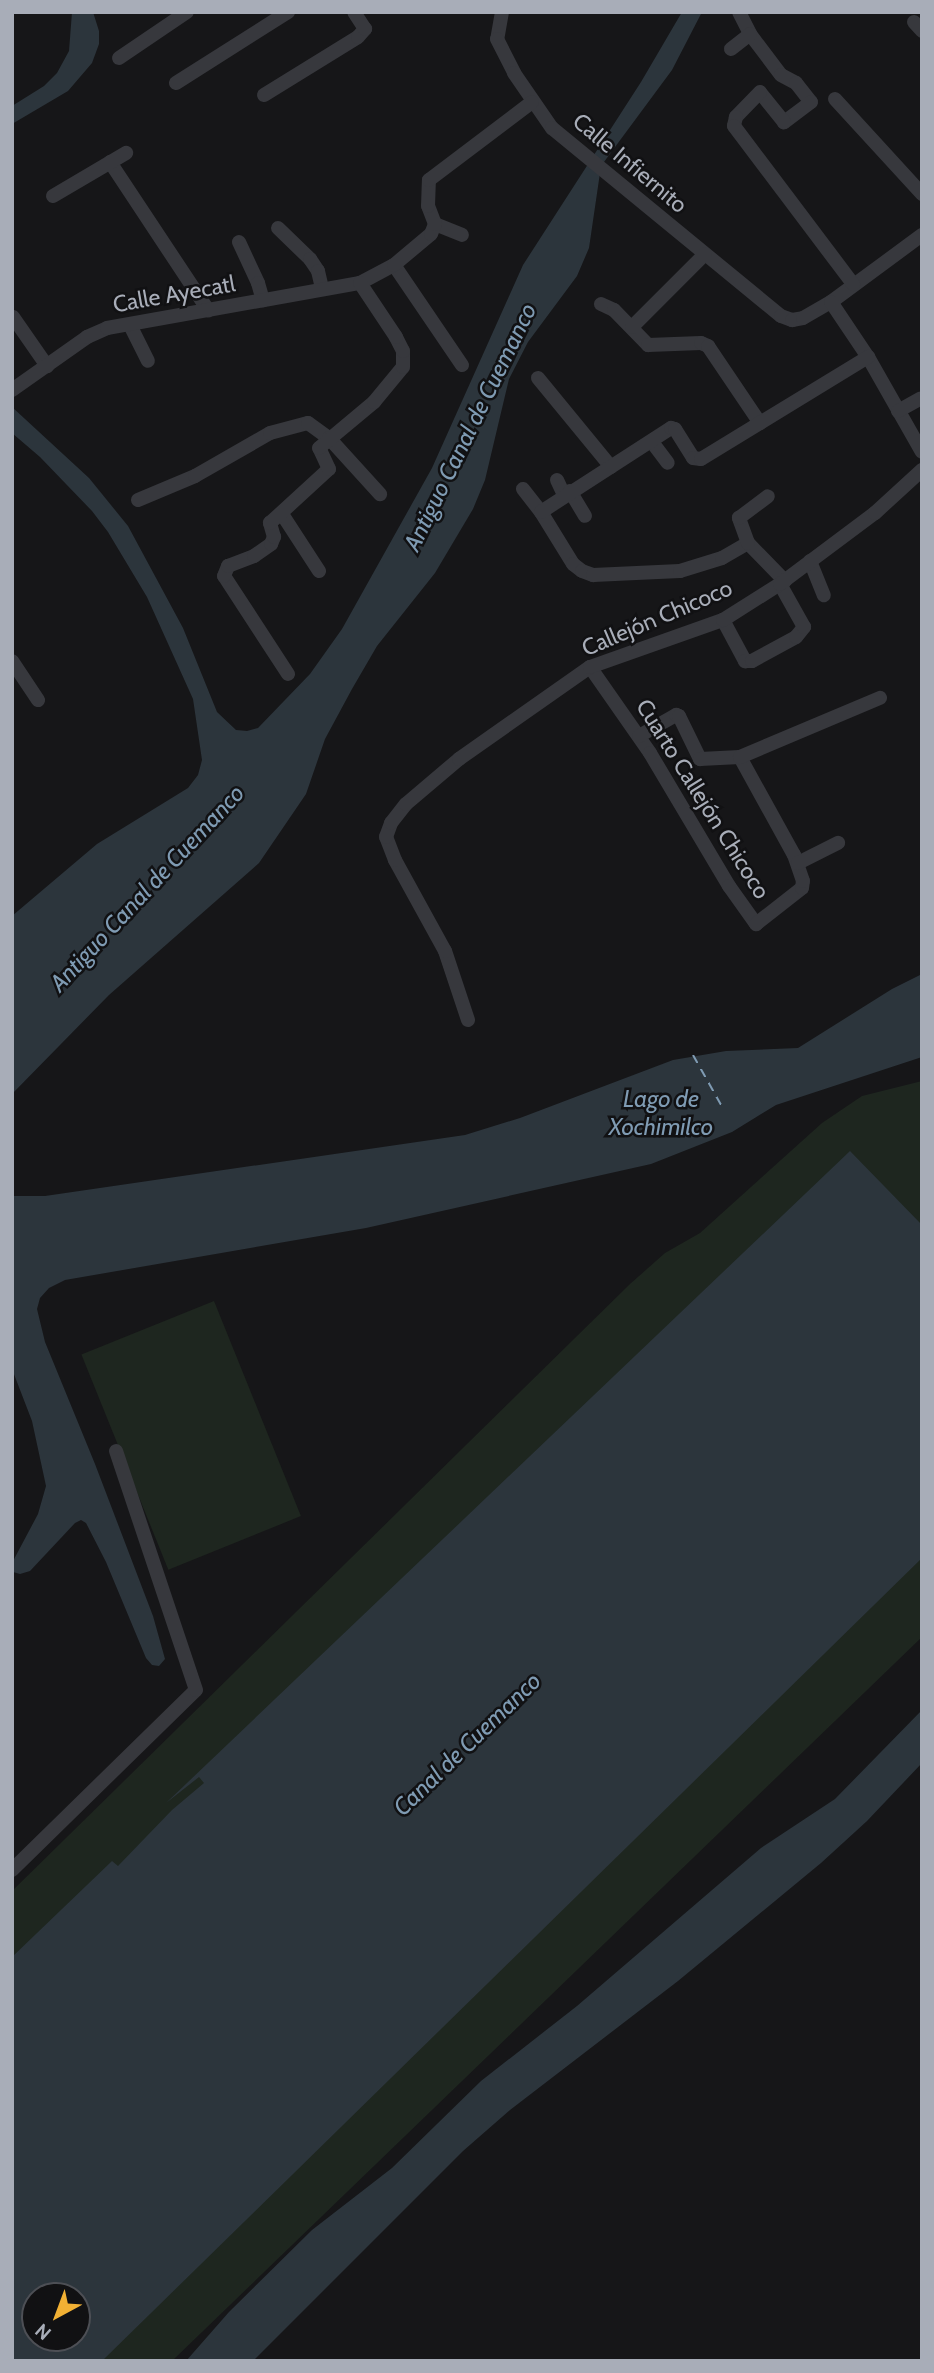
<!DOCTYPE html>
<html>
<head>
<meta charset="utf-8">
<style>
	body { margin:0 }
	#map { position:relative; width:934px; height:2373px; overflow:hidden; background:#161618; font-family:Cabin,sans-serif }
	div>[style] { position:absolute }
	.green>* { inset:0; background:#1e261f; transform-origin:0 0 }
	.water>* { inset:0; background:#2c353c }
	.ferry>* { height:2px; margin-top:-1px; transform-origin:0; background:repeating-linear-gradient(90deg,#7f9bb3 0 9px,transparent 0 16px) }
	.minor>* { height:14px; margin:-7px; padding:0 7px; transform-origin:7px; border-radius:7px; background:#37383d }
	span { translate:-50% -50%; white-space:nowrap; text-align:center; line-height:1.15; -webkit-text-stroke:5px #111113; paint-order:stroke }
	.street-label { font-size:23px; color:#a8adb8 }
	.water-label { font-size:24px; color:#7f9bb3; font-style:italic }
	.frame { position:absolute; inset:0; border:14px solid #a8adb8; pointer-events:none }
	.north { position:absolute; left:21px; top:2282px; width:70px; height:70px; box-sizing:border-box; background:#111113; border:2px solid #4d4f55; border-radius:50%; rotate:221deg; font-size:19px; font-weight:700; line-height:28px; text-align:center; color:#a8adb8 }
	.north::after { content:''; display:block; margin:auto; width:24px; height:32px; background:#f2b134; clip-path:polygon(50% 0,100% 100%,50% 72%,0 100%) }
</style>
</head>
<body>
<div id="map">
	<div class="green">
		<i style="clip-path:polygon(evenodd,922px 1081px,922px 1637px,172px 2361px,12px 2361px,12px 1891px,630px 1284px,665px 1253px,700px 1233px,822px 1123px,862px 1096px,922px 1081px,35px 2296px,77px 2296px,77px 2338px,35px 2338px,35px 2296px)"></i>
		<i style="left:214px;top:1301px;width:232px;height:143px;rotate:68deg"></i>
	</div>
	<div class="water">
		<i style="clip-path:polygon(72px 12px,93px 12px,99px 31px,99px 44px,92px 63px,68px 91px,12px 124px,12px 106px,44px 86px,57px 73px,69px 51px)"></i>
		<i style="clip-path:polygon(682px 12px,702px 12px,672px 70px,601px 166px,589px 248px,577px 276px,528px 342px,509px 379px,485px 480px,473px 509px,435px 573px,377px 646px,352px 689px,325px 739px,306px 794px,259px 863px,109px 995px,12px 1094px,12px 916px,97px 844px,188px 788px,198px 775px,202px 760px,193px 699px,147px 597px,108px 532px,92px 511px,40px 457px,12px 433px,12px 407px,89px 478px,128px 526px,183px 628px,217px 712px,236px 730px,247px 731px,258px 728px,310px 674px,342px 629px,432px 468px,523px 265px,641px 82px)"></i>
		<i style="clip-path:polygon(922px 974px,922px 1057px,776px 1105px,732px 1132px,651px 1164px,366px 1228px,65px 1280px,49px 1288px,40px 1298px,37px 1309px,45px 1342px,95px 1464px,153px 1616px,165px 1659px,159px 1666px,152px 1665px,146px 1658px,106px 1562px,86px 1523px,81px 1520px,75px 1523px,30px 1571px,20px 1574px,13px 1572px,12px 1563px,38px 1514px,46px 1486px,32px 1421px,12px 1369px,12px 1196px,45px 1196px,465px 1135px,520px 1118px,673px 1060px,726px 1051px,798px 1048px,892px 989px)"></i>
		<i style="clip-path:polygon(evenodd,850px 1151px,922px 1225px,922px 1558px,102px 2361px,12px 2361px,12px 1957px,112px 1861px,118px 1866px,172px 1810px,204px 1783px,199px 1777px,166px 1803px,850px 1151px,35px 2296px,77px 2296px,77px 2338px,35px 2338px,35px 2296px)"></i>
		<i style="clip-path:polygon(922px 1710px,922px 1763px,867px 1821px,821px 1863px,678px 1981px,510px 2110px,463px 2151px,253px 2361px,186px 2361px,229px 2312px,312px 2230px,392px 2168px,481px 2081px,577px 2006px,761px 1848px,835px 1799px)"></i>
	</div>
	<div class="ferry">
		<i style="left:693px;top:1055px;width:63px;rotate:60.6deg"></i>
	</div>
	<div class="minor">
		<i style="left:502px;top:12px;width:27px;rotate:100deg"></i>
		<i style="left:497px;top:39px;width:38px;rotate:63deg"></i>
		<i style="left:514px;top:73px;width:67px;rotate:55.4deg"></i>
		<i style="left:552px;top:128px;width:296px;rotate:39.4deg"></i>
		<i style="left:781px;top:316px;width:12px;rotate:20deg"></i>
		<i style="left:792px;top:320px;width:11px;rotate:-10deg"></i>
		<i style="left:803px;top:318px;width:32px;rotate:-30deg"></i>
		<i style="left:831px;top:302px;width:113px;rotate:-36.4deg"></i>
		<i style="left:739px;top:12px;width:25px;rotate:63deg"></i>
		<i style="left:750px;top:34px;width:51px;rotate:52.9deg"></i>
		<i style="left:781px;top:75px;width:17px;rotate:28deg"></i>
		<i style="left:796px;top:83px;width:24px;rotate:52deg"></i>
		<i style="left:811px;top:102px;width:34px;rotate:143deg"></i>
		<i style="left:784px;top:122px;width:38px;rotate:-129deg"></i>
		<i style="left:760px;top:92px;width:35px;rotate:134deg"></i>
		<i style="left:736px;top:117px;width:9px;rotate:103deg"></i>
		<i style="left:734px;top:126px;width:198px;rotate:53deg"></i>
		<i style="left:914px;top:22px;width:12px;rotate:48deg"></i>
		<i style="left:731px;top:49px;width:24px;rotate:-38deg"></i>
		<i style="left:119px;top:58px;width:82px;rotate:-34.1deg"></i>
		<i style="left:176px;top:83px;width:133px;rotate:-32.4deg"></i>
		<i style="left:264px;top:95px;width:110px;rotate:-31.7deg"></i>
		<i style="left:358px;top:37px;width:11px;rotate:-49deg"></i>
		<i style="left:365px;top:29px;width:20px;rotate:-123deg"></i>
		<i style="left:835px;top:99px;width:129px;rotate:47.5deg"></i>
		<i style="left:110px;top:162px;width:178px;rotate:56.5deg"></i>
		<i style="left:53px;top:196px;width:85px;rotate:-30.5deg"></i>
		<i style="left:435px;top:224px;width:29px;rotate:22deg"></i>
		<i style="left:278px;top:228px;width:45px;rotate:44.1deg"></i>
		<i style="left:310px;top:259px;width:14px;rotate:56deg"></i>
		<i style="left:318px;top:271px;width:18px;rotate:77deg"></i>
		<i style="left:239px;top:242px;width:45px;rotate:65.1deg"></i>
		<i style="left:258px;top:283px;width:18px;rotate:74deg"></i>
		<i style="left:394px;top:265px;width:121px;rotate:55.8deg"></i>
		<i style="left:831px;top:302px;width:66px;rotate:56.1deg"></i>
		<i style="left:868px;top:357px;width:109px;rotate:60.4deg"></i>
		<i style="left:601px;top:304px;width:14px;rotate:25deg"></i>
		<i style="left:614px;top:310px;width:49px;rotate:45.8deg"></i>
		<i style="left:648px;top:345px;width:53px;rotate:-2.2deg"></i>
		<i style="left:701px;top:343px;width:8px;rotate:23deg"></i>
		<i style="left:708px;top:346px;width:93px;rotate:56deg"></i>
		<i style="left:13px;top:317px;width:60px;rotate:55.2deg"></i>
		<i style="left:130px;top:325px;width:40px;rotate:63.4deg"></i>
		<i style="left:632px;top:327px;width:103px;rotate:-45deg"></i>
		<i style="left:538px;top:378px;width:115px;rotate:50.6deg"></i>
		<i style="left:12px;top:390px;width:92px;rotate:-35.2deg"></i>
		<i style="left:87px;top:337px;width:22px;rotate:-24deg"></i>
		<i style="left:107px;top:328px;width:257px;rotate:-10.1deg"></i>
		<i style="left:360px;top:283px;width:38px;rotate:-28deg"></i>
		<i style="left:394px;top:265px;width:48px;rotate:-40deg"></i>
		<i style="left:431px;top:234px;width:11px;rotate:-68deg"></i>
		<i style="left:435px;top:224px;width:19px;rotate:-111deg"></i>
		<i style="left:428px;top:206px;width:26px;rotate:-88deg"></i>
		<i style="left:429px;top:180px;width:129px;rotate:-37.1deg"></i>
		<i style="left:898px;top:411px;width:26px;rotate:-29deg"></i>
		<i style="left:652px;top:442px;width:26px;rotate:53deg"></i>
		<i style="left:557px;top:480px;width:17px;rotate:65deg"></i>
		<i style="left:523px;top:489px;width:29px;rotate:52deg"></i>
		<i style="left:541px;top:512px;width:61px;rotate:58.4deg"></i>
		<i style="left:573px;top:564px;width:11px;rotate:38deg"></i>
		<i style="left:582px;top:571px;width:12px;rotate:20deg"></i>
		<i style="left:593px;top:575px;width:87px;rotate:-2.6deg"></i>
		<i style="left:680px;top:571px;width:44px;rotate:-17.2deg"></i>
		<i style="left:722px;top:558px;width:30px;rotate:-30deg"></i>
		<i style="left:748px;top:543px;width:53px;rotate:45.8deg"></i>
		<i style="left:570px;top:491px;width:29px;rotate:59deg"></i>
		<i style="left:138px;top:500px;width:62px;rotate:-22.8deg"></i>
		<i style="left:195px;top:476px;width:86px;rotate:-29.8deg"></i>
		<i style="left:270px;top:433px;width:39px;rotate:-15deg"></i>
		<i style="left:308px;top:423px;width:26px;rotate:36deg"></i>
		<i style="left:329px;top:438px;width:76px;rotate:47.7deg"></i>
		<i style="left:541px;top:512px;width:155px;rotate:-32.9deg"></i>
		<i style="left:671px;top:428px;width:4px;rotate:14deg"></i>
		<i style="left:675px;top:429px;width:34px;rotate:58deg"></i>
		<i style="left:693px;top:458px;width:8px;rotate:7deg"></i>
		<i style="left:701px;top:459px;width:196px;rotate:-31.4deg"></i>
		<i style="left:282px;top:514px;width:68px;rotate:57deg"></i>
		<i style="left:748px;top:543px;width:27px;rotate:-110deg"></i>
		<i style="left:739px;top:518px;width:36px;rotate:-37deg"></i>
		<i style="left:810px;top:561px;width:37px;rotate:68deg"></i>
		<i style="left:723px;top:620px;width:47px;rotate:61.8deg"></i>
		<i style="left:745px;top:661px;width:7px"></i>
		<i style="left:752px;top:661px;width:50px;rotate:-28.6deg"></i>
		<i style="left:796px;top:637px;width:13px;rotate:-51deg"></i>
		<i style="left:804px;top:627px;width:49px;rotate:-119.2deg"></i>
		<i style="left:12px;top:661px;width:47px;rotate:56.3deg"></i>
		<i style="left:590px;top:667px;width:105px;rotate:55.1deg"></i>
		<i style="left:650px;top:753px;width:155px;rotate:59.3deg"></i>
		<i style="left:729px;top:886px;width:47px;rotate:54.6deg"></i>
		<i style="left:756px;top:924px;width:58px;rotate:-38deg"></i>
		<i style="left:802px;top:888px;width:7px;rotate:-82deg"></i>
		<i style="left:803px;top:881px;width:28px;rotate:-109deg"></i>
		<i style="left:794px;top:855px;width:112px;rotate:-118.9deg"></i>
		<i style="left:288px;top:674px;width:117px;rotate:-123.1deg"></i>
		<i style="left:224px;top:576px;width:11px;rotate:-68deg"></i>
		<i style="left:228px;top:566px;width:28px;rotate:-21deg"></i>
		<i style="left:254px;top:556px;width:21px;rotate:-35deg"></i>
		<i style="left:271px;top:544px;width:8px;rotate:-67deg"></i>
		<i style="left:274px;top:537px;width:15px;rotate:-106deg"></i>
		<i style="left:270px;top:523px;width:80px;rotate:-42.5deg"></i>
		<i style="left:329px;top:469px;width:23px;rotate:-115deg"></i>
		<i style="left:319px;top:448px;width:72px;rotate:-39.9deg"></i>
		<i style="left:374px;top:402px;width:45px;rotate:-50.4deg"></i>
		<i style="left:403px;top:367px;width:16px;rotate:-90deg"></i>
		<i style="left:403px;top:351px;width:16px;rotate:-117deg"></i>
		<i style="left:396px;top:337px;width:65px;rotate:-123.7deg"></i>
		<i style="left:639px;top:736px;width:43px;rotate:-29.6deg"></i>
		<i style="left:676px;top:715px;width:3px;rotate:18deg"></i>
		<i style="left:679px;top:716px;width:48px;rotate:64deg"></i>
		<i style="left:700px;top:759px;width:40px;rotate:-2.9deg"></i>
		<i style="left:740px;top:757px;width:152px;rotate:-22.9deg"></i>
		<i style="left:798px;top:863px;width:45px;rotate:-26.6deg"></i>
		<i style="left:468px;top:1020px;width:73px;rotate:-108.4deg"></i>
		<i style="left:445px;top:951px;width:104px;rotate:-118.8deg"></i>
		<i style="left:395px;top:860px;width:25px;rotate:-111deg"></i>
		<i style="left:386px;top:837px;width:15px;rotate:-70deg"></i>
		<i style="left:391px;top:823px;width:24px;rotate:-52deg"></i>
		<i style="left:406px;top:804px;width:70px;rotate:-40.3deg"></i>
		<i style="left:459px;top:759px;width:160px;rotate:-35.1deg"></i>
		<i style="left:590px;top:667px;width:141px;rotate:-19.5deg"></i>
		<i style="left:723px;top:620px;width:67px;rotate:-32.3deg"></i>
		<i style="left:780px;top:584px;width:119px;rotate:-36.8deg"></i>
		<i style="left:875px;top:513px;width:64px;rotate:-42.5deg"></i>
		<i style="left:12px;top:1870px;width:257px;rotate:-44.4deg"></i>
		<i style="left:196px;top:1690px;width:252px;rotate:-108.5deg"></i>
	</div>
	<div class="street-label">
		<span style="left:630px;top:163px;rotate:40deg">Calle Infiernito</span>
		<span style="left:174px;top:294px;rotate:-10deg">Calle Ayecatl</span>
		<span style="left:657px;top:618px;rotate:-23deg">Callejón Chicoco</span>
		<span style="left:703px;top:799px;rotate:58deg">Cuarto Callejón Chicoco</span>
	</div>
	<div class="water-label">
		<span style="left:470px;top:427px;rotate:-64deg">Antiguo Canal de Cuemanco</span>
		<span style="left:147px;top:888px;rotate:-47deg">Antiguo Canal de Cuemanco</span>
		<span style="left:661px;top:1113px">Lago de<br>Xochimilco</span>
		<span style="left:467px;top:1744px;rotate:-44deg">Canal de Cuemanco</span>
	</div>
	<div class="frame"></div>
	<div class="north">N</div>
</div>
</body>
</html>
